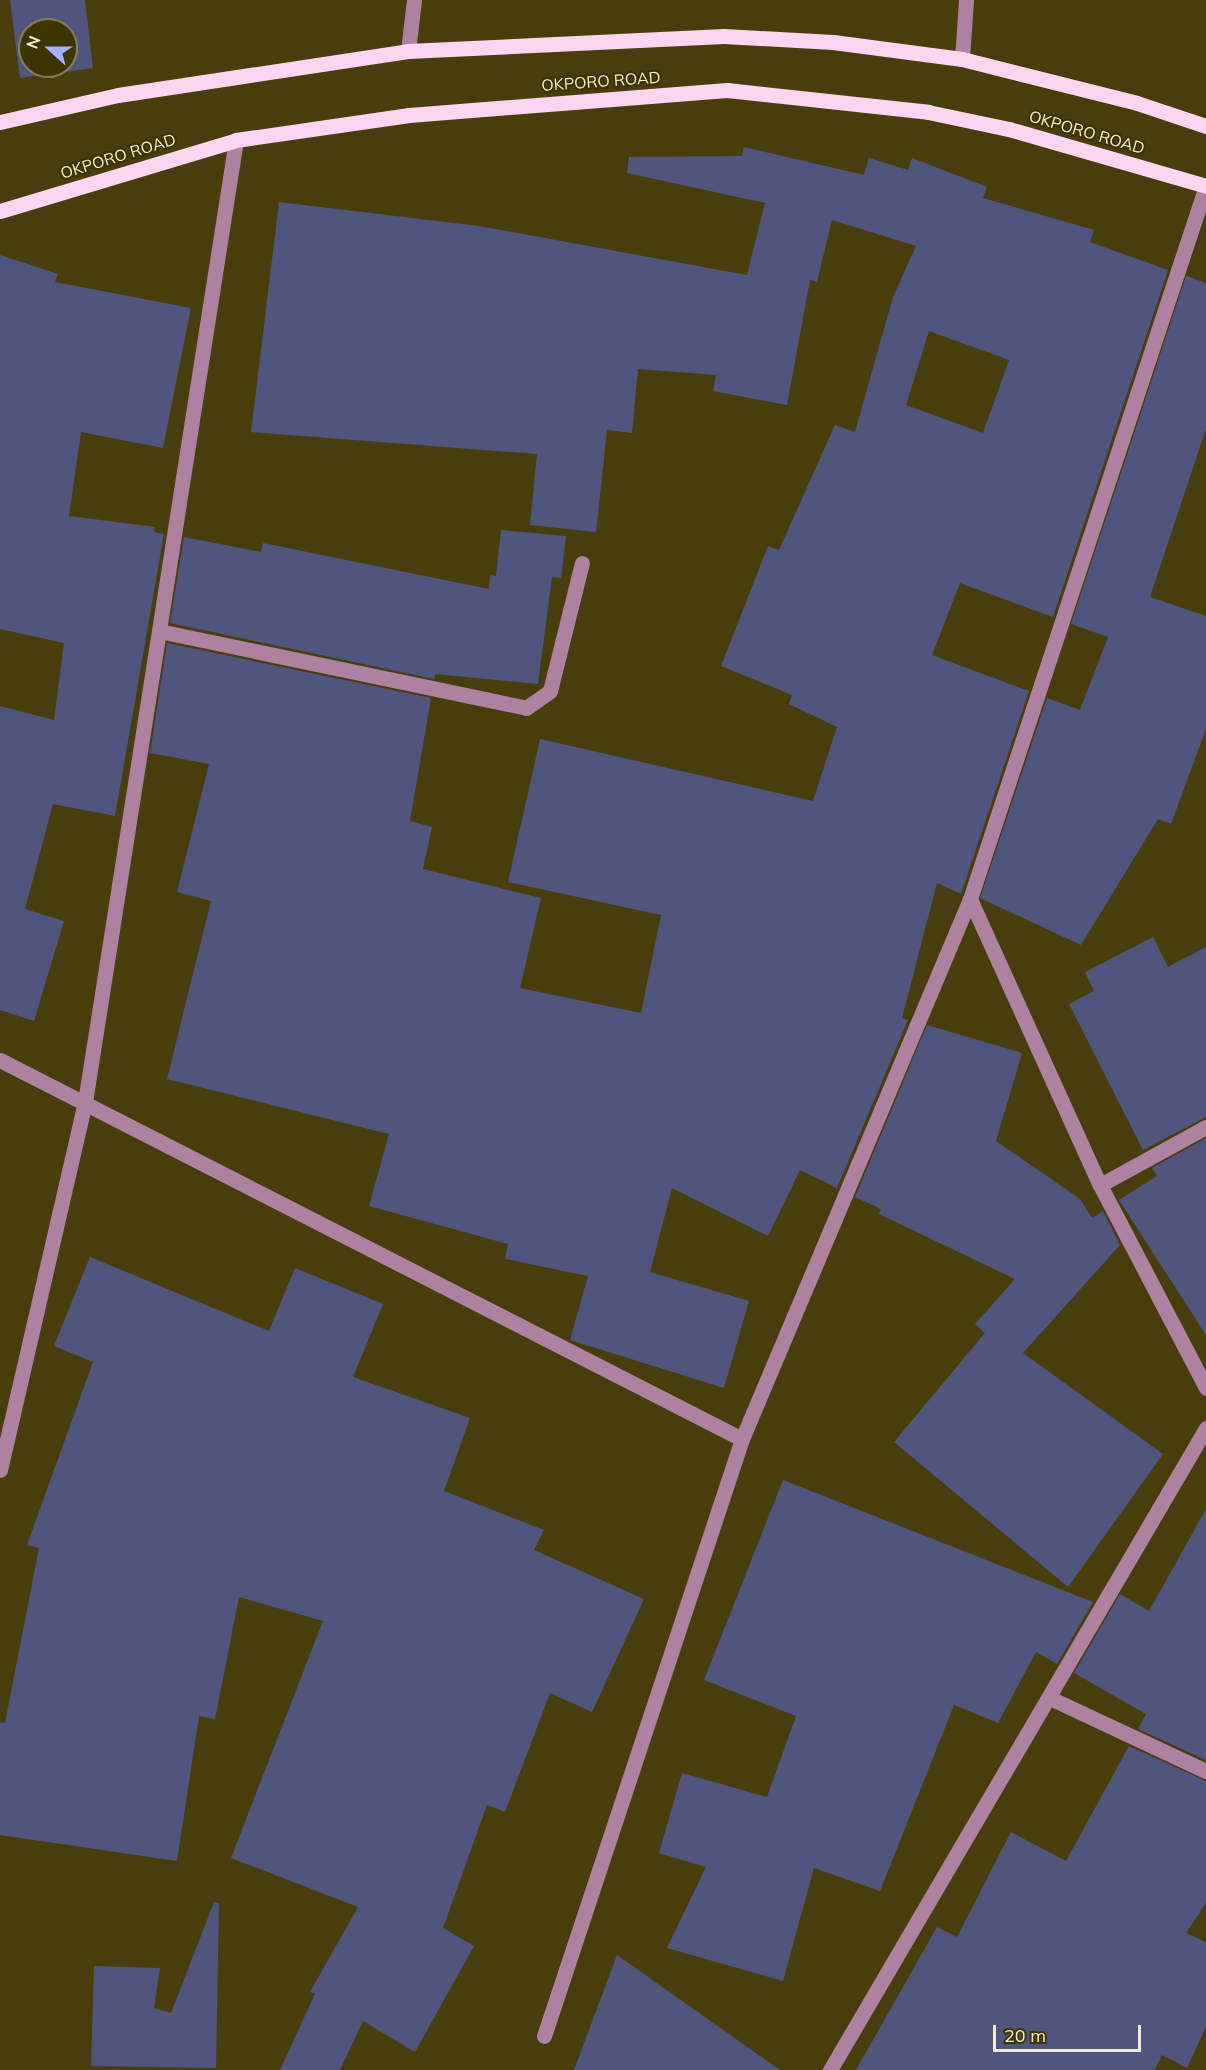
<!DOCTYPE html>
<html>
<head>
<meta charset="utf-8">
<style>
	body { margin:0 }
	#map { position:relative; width:1206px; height:2070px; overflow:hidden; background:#483e0d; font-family:Mulish,sans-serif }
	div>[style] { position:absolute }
	.building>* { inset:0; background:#50557e }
	.minor>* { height:15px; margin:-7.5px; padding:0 7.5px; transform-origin:7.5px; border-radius:7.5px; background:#ae81a0 }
	.major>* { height:15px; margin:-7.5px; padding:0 7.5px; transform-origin:7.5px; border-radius:7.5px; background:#fcd6f0 }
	span { translate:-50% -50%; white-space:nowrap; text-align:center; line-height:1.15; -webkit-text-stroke:4.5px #3d3400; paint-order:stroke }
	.street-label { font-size:16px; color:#f1ecd3 }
	.north { position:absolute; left:18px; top:18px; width:60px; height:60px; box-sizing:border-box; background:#3d3400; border:2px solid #857e54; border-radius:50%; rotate:291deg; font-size:16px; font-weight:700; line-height:24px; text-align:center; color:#f1ecd3 }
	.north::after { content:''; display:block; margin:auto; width:21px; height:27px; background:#a7b1fc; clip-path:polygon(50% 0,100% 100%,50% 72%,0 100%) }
	.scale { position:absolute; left:993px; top:2025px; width:148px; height:27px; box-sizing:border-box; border:3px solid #f1ecd3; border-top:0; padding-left:8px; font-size:18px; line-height:21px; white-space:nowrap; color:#f1ecd3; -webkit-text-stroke:4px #3d3400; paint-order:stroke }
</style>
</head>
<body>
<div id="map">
	<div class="building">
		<i style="clip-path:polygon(evenodd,10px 0,85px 0,93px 68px,20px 78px,10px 0,30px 30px,66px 30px,66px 66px,30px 66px,30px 30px)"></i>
		<i style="clip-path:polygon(evenodd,744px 147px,864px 175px,869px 158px,908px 170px,912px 158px,987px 187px,983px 198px,1094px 230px,1090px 242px,1168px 270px,1053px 617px,960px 583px,932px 655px,1029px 691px,961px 894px,937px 883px,902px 1018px,908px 1020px,837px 1188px,800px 1170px,768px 1236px,672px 1188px,650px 1272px,749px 1301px,724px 1388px,570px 1340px,588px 1276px,505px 1259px,508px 1244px,369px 1206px,389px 1134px,167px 1079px,211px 901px,177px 892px,209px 764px,150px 753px,167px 643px,431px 698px,410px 821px,432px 827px,423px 869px,541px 898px,520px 988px,641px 1013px,661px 915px,508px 882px,540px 739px,813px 801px,837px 727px,789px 704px,792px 695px,721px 666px,768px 546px,779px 550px,835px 425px,855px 432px,893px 297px,916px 246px,832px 220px,817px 282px,810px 280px,787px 405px,713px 391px,716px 375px,638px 369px,632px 433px,607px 430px,596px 532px,530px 525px,537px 454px,251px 432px,279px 202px,479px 226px,747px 275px,765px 203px,627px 173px,629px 157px,742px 156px,744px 147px,929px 331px,1009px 360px,983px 433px,906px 405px,929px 331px)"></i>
		<i style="clip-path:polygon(0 255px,58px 274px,55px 282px,191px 308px,163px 448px,81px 432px,69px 516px,155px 527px,154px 532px,164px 534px,115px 816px,53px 804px,25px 909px,64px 921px,34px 1021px,0 1010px,0 706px,54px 720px,64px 643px,0 629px)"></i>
		<i style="clip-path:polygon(1186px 276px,1206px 283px,1206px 429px,1150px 597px,1206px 616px,1206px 729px,1171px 824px,1158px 819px,1081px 945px,980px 898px,1047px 698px,1080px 710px,1108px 637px,1071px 624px)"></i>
		<i style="clip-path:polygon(501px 530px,566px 536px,561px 578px,552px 577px,538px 684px,435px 674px,434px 679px,170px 623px,184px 537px,261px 552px,263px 543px,489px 589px,490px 575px,496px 576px)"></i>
		<i style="clip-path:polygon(1153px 937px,1168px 967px,1206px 947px,1206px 1117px,1143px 1150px,1069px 1004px,1094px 991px,1085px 972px)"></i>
		<i style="clip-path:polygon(927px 1025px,1022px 1053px,996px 1141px,1080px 1199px,1092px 1218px,1103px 1211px,1120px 1245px,1023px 1353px,1163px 1454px,1068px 1587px,894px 1442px,985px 1333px,975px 1324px,1015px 1279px,879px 1214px,881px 1209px,855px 1197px)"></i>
		<i style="clip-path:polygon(1206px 1138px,1206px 1335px,1119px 1200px,1157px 1176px,1152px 1168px)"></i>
		<i style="clip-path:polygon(90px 1257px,269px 1331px,295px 1268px,383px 1304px,353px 1377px,470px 1418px,444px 1491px,544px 1530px,534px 1550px,644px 1599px,592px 1712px,550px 1693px,505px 1812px,487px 1805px,443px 1928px,474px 1946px,415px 2052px,363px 2021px,340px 2070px,280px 2070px,315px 1994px,310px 1992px,358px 1907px,231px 1858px,323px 1621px,239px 1597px,215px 1719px,199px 1716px,177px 1861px,0 1835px,0 1722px,5px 1723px,39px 1548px,27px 1545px,93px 1362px,54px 1346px)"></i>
		<i style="clip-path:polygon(783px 1480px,1093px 1602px,1057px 1664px,1036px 1652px,998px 1723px,954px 1705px,880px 1891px,814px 1868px,783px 1981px,667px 1948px,706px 1867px,659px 1853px,682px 1773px,767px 1797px,796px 1716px,704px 1680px)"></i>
		<i style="clip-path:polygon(1206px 1509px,1206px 1760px,1138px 1729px,1146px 1714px,1074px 1673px,1120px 1594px,1149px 1611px)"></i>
		<i style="clip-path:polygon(1129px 1746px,1206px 1781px,1206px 1903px,1186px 1933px,1206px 1942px,1206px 2027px,1187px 2068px,1162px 2055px,1155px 2070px,856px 2070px,937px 1927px,957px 1937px,1011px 1832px,1066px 1861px)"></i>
		<i style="clip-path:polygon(214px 1902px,219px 1903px,216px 2068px,91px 2066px,94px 1966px,160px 1968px,154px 2008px,171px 2013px)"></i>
		<i style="clip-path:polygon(617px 1955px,780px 2070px,574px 2070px)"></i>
	</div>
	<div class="minor">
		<i style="left:408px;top:51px;width:51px;rotate:-83.3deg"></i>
		<i style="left:962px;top:59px;width:59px;rotate:-86.1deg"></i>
		<i style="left:159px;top:631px;width:375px;rotate:11.8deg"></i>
		<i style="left:526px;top:708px;width:29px;rotate:-35deg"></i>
		<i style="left:550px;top:691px;width:132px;rotate:-76deg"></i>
		<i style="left:970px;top:899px;width:314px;rotate:65.6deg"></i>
		<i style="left:1100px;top:1185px;width:229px;rotate:62.4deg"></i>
		<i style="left:0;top:1060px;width:833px;rotate:27.06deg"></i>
		<i style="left:1100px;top:1185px;width:121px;rotate:-28.7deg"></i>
		<i style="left:0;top:1470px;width:378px;rotate:-77deg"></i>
		<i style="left:85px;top:1102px;width:974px;rotate:-81.08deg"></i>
		<i style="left:1052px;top:1699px;width:170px;rotate:25.1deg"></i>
		<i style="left:544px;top:2036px;width:629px;rotate:-71.65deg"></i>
		<i style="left:742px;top:1439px;width:586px;rotate:-67.11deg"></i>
		<i style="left:970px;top:899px;width:751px;rotate:-71.69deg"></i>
		<i style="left:830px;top:2070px;width:744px;rotate:-59.64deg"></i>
	</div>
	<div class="major">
		<i style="left:0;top:122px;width:121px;rotate:-12.9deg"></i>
		<i style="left:118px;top:95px;width:293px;rotate:-8.6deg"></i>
		<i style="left:408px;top:51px;width:316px;rotate:-2.7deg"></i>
		<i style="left:724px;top:36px;width:109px;rotate:3.2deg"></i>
		<i style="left:833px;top:42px;width:130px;rotate:7.5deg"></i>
		<i style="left:962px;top:59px;width:180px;rotate:14.1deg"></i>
		<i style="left:1137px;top:103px;width:73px;rotate:18.4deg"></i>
		<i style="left:0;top:211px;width:246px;rotate:-16.7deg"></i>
		<i style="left:236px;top:140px;width:175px;rotate:-8.2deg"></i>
		<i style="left:409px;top:115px;width:319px;rotate:-4.5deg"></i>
		<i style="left:727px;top:90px;width:202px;rotate:6.2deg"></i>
		<i style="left:928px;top:112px;width:83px;rotate:11.9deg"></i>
		<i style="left:1009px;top:129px;width:205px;rotate:16.1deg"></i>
	</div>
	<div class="street-label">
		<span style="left:601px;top:81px;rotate:-4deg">OKPORO ROAD</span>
		<span style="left:1087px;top:132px;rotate:16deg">OKPORO ROAD</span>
		<span style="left:118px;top:156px;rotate:-17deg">OKPORO ROAD</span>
	</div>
	<div class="north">N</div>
	<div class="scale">20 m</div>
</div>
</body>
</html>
